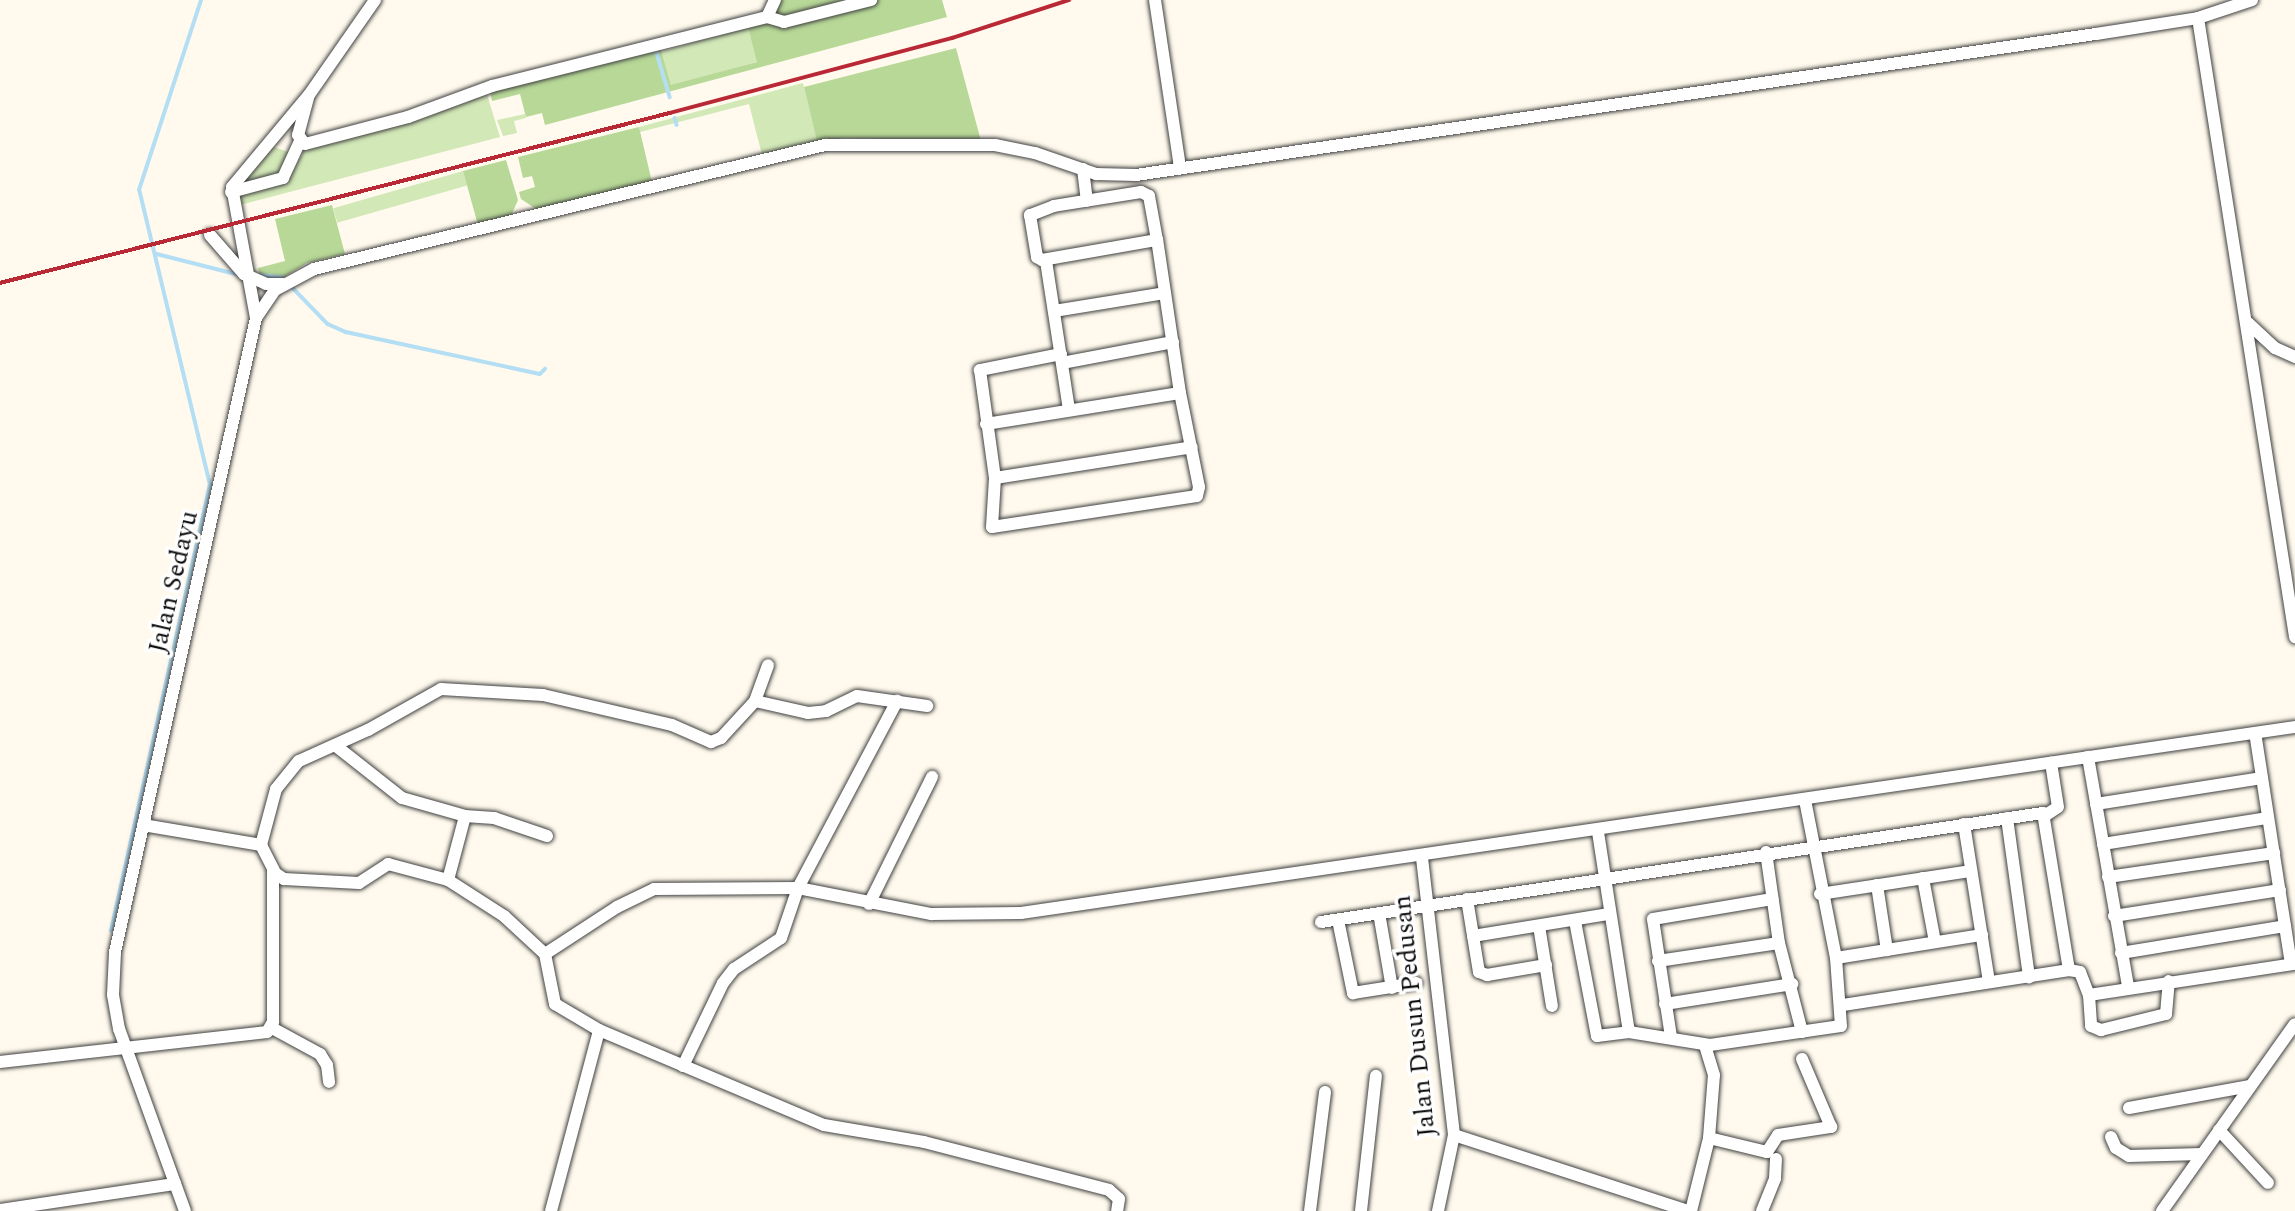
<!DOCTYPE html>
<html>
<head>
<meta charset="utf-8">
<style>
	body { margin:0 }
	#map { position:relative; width:2295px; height:1211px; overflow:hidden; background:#fffaed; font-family:Spectral,serif }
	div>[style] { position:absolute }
	.green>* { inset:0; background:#d2e8b7; transform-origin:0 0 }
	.forest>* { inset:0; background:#b7d897 }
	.stream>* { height:3.5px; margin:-1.75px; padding:0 1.75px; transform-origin:1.75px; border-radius:1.75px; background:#b3def4 }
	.roads { filter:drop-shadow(0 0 2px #404040) drop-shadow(0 0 2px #404040) }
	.minor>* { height:12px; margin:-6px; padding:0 6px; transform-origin:6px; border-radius:6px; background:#fff }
	.rail>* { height:3.5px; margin:-1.75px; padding:0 1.75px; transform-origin:1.75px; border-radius:1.75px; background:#b92835 }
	span { translate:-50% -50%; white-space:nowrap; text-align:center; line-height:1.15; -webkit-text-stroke:7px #fff; paint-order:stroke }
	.street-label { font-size:26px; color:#0d0d0d }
</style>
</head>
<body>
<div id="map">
	<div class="green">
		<i style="left:748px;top:27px;width:36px;height:90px;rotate:74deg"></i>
		<i style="clip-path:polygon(803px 83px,817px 142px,762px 155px,749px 104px,640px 132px,639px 127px)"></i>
		<i style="clip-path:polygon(486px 91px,500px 137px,240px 205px,238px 197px,288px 181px,306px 147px)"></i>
		<i style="clip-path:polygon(525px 114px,526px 118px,514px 121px,517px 133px,503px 136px,497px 120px)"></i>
		<i style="clip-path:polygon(271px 146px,291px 153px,280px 175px,269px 180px,239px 183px)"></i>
		<i style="left:463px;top:171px;width:15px;height:135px;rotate:74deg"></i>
	</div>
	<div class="forest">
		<i style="clip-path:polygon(781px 0,942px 0,947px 17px,545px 125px,542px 113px,526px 117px,520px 94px,492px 101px,490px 90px,661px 50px,671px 85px,757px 62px,748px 27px,774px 17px)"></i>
		<i style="clip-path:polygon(956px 48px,981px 141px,844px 138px,817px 142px,804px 87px)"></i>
		<i style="clip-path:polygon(639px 127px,652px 182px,539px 211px,521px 199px,519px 192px,535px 187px,532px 176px,523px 178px,518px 157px)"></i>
		<i style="clip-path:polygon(506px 160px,518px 200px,510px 218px,478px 225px,463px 171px)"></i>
		<i style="clip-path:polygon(332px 205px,345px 254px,307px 263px,279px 280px,260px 277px,258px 268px,285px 261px,275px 219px)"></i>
	</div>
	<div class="stream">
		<i style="left:657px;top:53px;width:46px;rotate:73.5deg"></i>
		<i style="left:675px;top:118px;width:7px;rotate:74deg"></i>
		<i style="left:157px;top:254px;width:86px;rotate:14.2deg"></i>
		<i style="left:258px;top:275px;width:23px;rotate:5deg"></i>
		<i style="left:291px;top:286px;width:53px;rotate:45.8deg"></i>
		<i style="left:328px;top:324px;width:20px;rotate:24deg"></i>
		<i style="left:346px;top:332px;width:198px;rotate:12.2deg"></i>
		<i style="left:540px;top:374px;width:7px;rotate:-45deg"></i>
		<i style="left:111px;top:931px;width:457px;rotate:-77.5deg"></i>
		<i style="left:210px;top:485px;width:303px;rotate:-103.5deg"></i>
		<i style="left:139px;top:190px;width:200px;rotate:-71.9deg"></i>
	</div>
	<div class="roads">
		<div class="minor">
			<i style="left:1155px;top:0;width:170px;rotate:81.5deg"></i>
			<i style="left:767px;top:17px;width:18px;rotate:16deg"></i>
			<i style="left:784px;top:22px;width:90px;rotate:-14.2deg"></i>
			<i style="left:2198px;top:18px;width:627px;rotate:81.09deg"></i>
			<i style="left:308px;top:98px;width:38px;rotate:105deg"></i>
			<i style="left:298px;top:135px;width:11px;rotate:52deg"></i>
			<i style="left:305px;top:144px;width:106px;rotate:-14.7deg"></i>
			<i style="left:408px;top:117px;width:90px;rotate:-20.3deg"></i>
			<i style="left:492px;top:86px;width:284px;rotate:-14.1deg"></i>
			<i style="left:767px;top:17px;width:19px;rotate:-65deg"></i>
			<i style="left:1083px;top:169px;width:32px;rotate:83deg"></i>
			<i style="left:231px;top:192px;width:54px;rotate:-15.1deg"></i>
			<i style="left:283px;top:178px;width:41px;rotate:-65.3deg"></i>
			<i style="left:210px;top:235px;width:52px;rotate:48.9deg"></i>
			<i style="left:244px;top:274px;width:24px;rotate:24deg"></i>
			<i style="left:266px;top:284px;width:17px"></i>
			<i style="left:1046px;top:261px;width:151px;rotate:81.2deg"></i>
			<i style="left:1054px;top:311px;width:112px;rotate:-9.2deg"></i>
			<i style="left:256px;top:318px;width:34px;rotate:-56deg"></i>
			<i style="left:275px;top:290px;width:44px;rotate:-28.3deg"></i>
			<i style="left:314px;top:269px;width:526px;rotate:-13.64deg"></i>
			<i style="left:825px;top:145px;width:170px"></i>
			<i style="left:995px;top:145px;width:41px;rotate:11.3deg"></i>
			<i style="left:1035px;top:153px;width:65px;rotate:19deg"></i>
			<i style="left:1096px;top:174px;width:40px;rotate:1.4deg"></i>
			<i style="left:1136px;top:175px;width:970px;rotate:-8.36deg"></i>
			<i style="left:2096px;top:34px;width:103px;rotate:-8.9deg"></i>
			<i style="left:2198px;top:18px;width:57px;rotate:-18.4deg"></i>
			<i style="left:2248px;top:323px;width:37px;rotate:43deg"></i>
			<i style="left:2275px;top:348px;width:22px;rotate:24deg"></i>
			<i style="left:1061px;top:354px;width:83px;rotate:168.8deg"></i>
			<i style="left:980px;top:370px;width:109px;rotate:82.1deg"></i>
			<i style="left:995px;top:478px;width:49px;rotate:93.5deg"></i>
			<i style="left:992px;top:527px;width:207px;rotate:-8.6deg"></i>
			<i style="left:1197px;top:496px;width:9px;rotate:-77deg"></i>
			<i style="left:1199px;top:487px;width:96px;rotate:-101.4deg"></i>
			<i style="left:1180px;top:393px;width:155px;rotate:-98.5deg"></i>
			<i style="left:1157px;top:240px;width:45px;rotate:-100.3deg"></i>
			<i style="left:1149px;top:196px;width:9px;rotate:-153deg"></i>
			<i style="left:1141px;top:192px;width:88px;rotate:170.9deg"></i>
			<i style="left:1054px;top:206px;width:26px;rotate:159deg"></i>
			<i style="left:1030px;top:215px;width:43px;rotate:80.5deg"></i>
			<i style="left:1037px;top:257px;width:6px;rotate:31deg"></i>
			<i style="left:1042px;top:260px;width:117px;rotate:-9.9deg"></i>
			<i style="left:1062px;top:363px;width:113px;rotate:-10.7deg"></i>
			<i style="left:986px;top:424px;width:196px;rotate:-9.1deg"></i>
			<i style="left:995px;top:478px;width:199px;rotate:-8.9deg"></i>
			<i style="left:755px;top:701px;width:38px;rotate:-70deg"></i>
			<i style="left:336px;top:746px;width:84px;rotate:38.2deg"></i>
			<i style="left:402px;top:798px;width:66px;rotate:15.9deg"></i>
			<i style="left:465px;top:816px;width:29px;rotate:4deg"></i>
			<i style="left:494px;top:818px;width:56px;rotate:18.8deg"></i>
			<i style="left:2088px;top:757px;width:232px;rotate:80.1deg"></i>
			<i style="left:2096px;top:804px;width:168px;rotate:-8.9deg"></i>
			<i style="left:2046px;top:815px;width:14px;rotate:-34deg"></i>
			<i style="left:2058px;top:807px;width:45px;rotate:-99deg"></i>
			<i style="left:2007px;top:818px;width:161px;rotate:82.1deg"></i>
			<i style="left:1964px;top:824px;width:160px;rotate:81deg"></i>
			<i style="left:143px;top:825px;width:120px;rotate:9.6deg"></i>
			<i style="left:261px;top:845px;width:31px;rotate:63deg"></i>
			<i style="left:275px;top:873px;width:11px;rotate:34deg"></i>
			<i style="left:284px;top:879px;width:75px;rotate:3.1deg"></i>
			<i style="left:359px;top:883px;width:35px;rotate:-33deg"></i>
			<i style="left:388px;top:864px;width:62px;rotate:14.9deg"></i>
			<i style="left:448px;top:880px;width:67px;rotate:32.7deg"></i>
			<i style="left:504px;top:916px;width:56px;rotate:42.8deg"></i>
			<i style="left:545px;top:954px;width:86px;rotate:-33.1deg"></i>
			<i style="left:617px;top:907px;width:41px;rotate:-25.9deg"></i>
			<i style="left:654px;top:889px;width:144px;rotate:-0.4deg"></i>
			<i style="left:798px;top:888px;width:136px;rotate:11.1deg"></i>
			<i style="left:931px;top:914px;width:90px;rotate:-0.6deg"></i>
			<i style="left:1021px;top:913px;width:1288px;rotate:-8.31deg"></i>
			<i style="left:1598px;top:832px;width:202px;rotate:81.2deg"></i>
			<i style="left:2103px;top:844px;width:167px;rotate:-9deg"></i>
			<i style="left:261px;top:845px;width:58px;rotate:-75deg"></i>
			<i style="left:276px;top:789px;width:36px;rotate:-51deg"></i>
			<i style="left:299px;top:761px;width:76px;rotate:-24.2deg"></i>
			<i style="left:368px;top:730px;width:84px;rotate:-29.3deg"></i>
			<i style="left:441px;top:689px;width:102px;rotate:3.4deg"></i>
			<i style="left:543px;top:695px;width:132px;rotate:13.1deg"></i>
			<i style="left:672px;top:725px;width:43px;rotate:23.6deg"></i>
			<i style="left:711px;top:742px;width:11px;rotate:-22deg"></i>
			<i style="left:721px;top:738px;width:50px;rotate:-47.4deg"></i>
			<i style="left:755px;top:701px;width:54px;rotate:12.8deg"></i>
			<i style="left:808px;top:713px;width:18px;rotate:-6deg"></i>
			<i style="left:826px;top:711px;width:34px;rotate:-26deg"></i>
			<i style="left:857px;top:696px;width:71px;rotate:8.1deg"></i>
			<i style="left:1766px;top:852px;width:92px;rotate:81.9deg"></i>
			<i style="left:1779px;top:943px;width:92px;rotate:75.5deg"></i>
			<i style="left:1422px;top:858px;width:279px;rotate:83.4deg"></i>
			<i style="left:1454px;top:1135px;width:78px;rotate:101.9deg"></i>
			<i style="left:2108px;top:877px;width:168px;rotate:-8.2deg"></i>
			<i style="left:1923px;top:878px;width:65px;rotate:79.4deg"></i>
			<i style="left:448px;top:880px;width:66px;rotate:-75.1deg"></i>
			<i style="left:1877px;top:885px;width:66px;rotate:81.3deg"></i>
			<i style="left:1820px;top:894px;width:153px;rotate:-8.7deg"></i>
			<i style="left:1467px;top:899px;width:74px;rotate:80.7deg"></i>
			<i style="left:1479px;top:972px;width:9px;rotate:21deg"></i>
			<i style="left:1487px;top:975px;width:60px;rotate:-9.6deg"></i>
			<i style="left:869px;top:904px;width:142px;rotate:-63.6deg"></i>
			<i style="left:1379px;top:913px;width:76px;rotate:80.2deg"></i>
			<i style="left:2114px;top:916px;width:168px;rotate:-8.9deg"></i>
			<i style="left:1338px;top:920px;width:75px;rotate:78.4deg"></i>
			<i style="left:1353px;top:993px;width:64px;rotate:-9deg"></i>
			<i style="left:1575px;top:921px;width:117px;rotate:79.2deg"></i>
			<i style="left:1597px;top:1036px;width:32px;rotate:-7deg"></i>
			<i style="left:1629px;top:1032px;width:82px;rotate:9.1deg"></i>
			<i style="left:1710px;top:1045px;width:132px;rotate:-8.3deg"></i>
			<i style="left:1841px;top:1026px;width:68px;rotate:-94.2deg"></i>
			<i style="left:1836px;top:958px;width:161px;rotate:-101.1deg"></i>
			<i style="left:1321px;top:922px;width:730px;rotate:-8.59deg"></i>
			<i style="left:2043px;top:813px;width:159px;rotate:80.6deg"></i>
			<i style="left:1539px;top:926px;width:81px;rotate:80.8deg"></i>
			<i style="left:2285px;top:926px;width:38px;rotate:81deg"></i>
			<i style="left:1473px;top:936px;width:138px;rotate:-9.2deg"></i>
			<i style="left:2121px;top:953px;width:166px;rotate:-9.3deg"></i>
			<i style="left:2285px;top:926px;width:195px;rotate:-98.8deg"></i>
			<i style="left:545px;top:954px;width:51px;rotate:78.7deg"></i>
			<i style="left:555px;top:1004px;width:51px;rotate:30.6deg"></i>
			<i style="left:599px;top:1030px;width:244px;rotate:22.9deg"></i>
			<i style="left:824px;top:1125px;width:101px;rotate:9.6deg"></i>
			<i style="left:924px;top:1142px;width:191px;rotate:14.5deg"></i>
			<i style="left:1109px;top:1190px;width:13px;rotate:42deg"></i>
			<i style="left:1119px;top:1199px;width:12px;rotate:99deg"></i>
			<i style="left:1836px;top:958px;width:148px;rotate:-9deg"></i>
			<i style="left:1658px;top:961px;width:122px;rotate:-8.5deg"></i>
			<i style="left:2089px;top:995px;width:31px;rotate:86deg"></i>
			<i style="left:2091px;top:1026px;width:11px;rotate:22deg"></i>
			<i style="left:2101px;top:1030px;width:67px;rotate:-13.8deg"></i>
			<i style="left:2166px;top:1014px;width:33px;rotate:-85deg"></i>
			<i style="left:1665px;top:1004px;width:129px;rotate:-8.9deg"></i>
			<i style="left:1843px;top:1005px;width:229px;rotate:-8.8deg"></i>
			<i style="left:2069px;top:970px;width:11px;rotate:10deg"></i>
			<i style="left:2080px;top:972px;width:25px;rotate:69deg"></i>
			<i style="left:2089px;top:995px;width:208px;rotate:-8.6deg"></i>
			<i style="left:272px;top:1028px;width:55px;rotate:28.4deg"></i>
			<i style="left:320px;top:1054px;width:13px;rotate:58deg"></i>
			<i style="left:327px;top:1065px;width:17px;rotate:83deg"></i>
			<i style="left:1671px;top:1037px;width:119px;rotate:-98.7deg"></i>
			<i style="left:1653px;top:919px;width:121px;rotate:-9.5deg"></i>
			<i style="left:0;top:1062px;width:269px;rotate:-6.4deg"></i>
			<i style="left:267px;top:1032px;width:12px;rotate:-59deg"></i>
			<i style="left:273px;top:1022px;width:153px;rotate:-90deg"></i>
			<i style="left:683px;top:1066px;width:92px;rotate:-64.3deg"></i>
			<i style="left:723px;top:983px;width:18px;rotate:-52deg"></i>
			<i style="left:734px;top:969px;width:56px;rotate:-33.4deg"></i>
			<i style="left:781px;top:938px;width:53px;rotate:-71.2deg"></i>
			<i style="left:798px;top:888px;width:212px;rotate:-62.1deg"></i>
			<i style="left:2129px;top:1108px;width:123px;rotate:-10.3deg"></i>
			<i style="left:2219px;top:1130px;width:72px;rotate:47.2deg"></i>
			<i style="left:1454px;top:1135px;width:246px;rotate:18deg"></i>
			<i style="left:2111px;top:1137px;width:12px;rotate:66deg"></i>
			<i style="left:2116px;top:1148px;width:15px;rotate:32deg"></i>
			<i style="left:2129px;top:1156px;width:73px;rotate:-1.6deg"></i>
			<i style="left:1709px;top:1138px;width:60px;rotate:13.6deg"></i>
			<i style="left:1767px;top:1152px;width:20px;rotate:-57deg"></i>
			<i style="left:1778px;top:1135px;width:54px;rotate:-8.6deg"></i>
			<i style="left:1831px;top:1127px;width:74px;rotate:-113.1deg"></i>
			<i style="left:0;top:1210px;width:177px;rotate:-8.5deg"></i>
			<i style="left:185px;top:1211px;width:194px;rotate:-109.9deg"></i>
			<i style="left:119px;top:1029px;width:35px;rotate:-100deg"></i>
			<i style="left:113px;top:995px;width:43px;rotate:-87.3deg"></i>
			<i style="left:115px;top:952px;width:649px;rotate:-77.46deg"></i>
			<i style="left:256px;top:318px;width:133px;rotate:-100.4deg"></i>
			<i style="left:232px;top:187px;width:120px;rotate:-50.1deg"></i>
			<i style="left:309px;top:95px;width:116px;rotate:-55.2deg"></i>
			<i style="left:551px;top:1211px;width:187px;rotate:-75.1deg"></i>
			<i style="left:1310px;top:1211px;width:120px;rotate:-82.8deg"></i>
			<i style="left:1361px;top:1211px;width:136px;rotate:-83.7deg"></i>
			<i style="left:1691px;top:1211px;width:75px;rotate:-76.1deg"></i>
			<i style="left:1709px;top:1138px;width:63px;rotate:-85.5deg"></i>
			<i style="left:1714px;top:1075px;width:31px;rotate:-107deg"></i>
			<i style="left:1762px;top:1211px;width:35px;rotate:-68deg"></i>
			<i style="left:1775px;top:1178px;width:19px;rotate:-87deg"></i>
			<i style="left:2162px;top:1211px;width:229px;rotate:-54.6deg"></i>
		</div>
	</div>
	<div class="rail">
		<i style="left:0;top:283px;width:691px;rotate:-14.24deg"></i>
		<i style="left:670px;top:113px;width:292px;rotate:-14.9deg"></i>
		<i style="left:952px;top:38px;width:123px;rotate:-18deg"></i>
	</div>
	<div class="street-label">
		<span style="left:174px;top:582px;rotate:-77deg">Jalan Sedayu</span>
		<span style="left:1415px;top:1016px;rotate:-96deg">Jalan Dusun Pedusan</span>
	</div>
</div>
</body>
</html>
